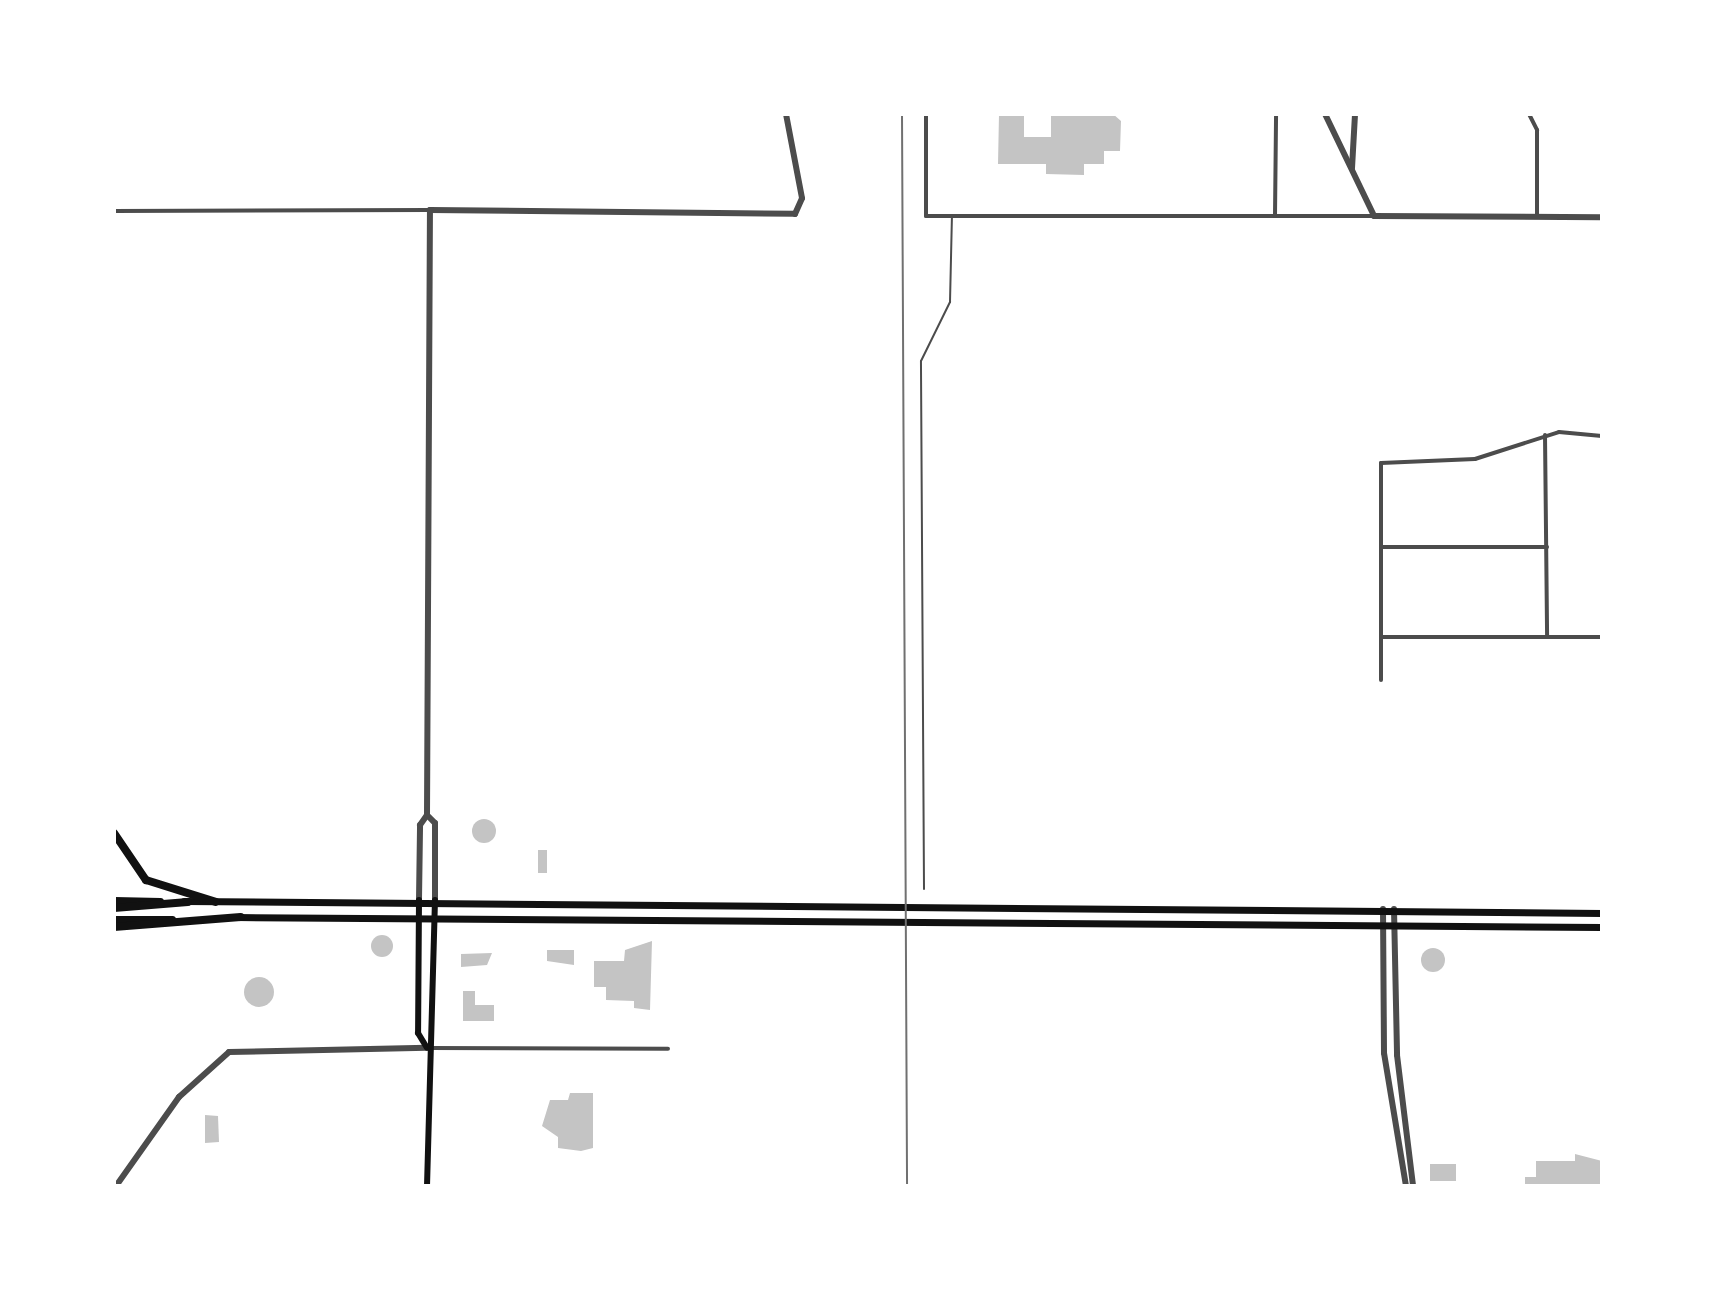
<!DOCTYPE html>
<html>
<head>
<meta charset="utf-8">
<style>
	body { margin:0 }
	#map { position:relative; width:1716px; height:1300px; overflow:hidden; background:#fff; font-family:"Archivo Narrow",sans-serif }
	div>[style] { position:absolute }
	.building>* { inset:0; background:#c4c4c4; transform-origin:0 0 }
	.round { border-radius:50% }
	.service>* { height:2px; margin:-1px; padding:0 1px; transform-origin:1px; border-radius:1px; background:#4c4c4c }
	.minor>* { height:4px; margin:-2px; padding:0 2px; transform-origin:2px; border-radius:2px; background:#4c4c4c }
	.tertiary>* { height:6px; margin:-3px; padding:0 3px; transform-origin:3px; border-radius:3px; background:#4c4c4c }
	.secondary>* { height:6px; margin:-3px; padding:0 3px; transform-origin:3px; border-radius:3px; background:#111 }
	.primary>* { height:7px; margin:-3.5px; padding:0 3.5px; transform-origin:3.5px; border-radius:3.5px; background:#111 }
	.motorway>* { height:8px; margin:-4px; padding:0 4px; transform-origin:4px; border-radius:4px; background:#111 }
	.rail>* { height:2px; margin:-1px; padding:0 1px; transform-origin:1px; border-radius:1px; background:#707070 }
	span { translate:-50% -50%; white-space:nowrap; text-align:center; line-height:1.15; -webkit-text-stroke:6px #fff; paint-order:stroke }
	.frame { position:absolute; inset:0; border:116px solid #fff; pointer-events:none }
</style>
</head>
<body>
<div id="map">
	<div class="building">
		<i style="clip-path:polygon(999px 114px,1024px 114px,1024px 137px,1051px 137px,1051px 114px,1113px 114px,1121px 121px,1120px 151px,1104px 151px,1104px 164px,1084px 164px,1084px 175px,1046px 174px,1046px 164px,998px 164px)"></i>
		<i class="round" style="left:472px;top:819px;width:24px;height:24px"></i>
		<i style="left:538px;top:850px;width:9px;height:23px"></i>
		<i class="round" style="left:371px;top:935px;width:22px;height:22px"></i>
		<i style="clip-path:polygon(652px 941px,650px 1010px,634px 1008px,634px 1001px,606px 1000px,606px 987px,594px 987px,594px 961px,624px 961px,625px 950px)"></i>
		<i class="round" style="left:1421px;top:948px;width:24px;height:24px"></i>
		<i style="clip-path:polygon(547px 950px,574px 950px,574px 965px,547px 961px)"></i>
		<i style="clip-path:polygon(492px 953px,487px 965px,461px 967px,461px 954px)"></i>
		<i class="round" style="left:244px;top:977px;width:30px;height:30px"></i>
		<i style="clip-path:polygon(463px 991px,475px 991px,475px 1005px,494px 1005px,494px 1021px,463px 1021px)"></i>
		<i style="clip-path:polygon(570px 1093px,593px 1093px,593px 1148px,581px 1151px,558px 1148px,558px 1137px,542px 1126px,550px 1100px,568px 1100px)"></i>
		<i style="clip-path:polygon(205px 1115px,218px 1116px,219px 1142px,205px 1143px)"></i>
		<i style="clip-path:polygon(1575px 1154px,1602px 1161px,1602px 1186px,1525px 1186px,1525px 1177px,1536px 1177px,1536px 1161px,1575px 1161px)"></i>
		<i style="left:1430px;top:1164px;width:26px;height:17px"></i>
	</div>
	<div class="service">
		<i style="left:924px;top:889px;width:528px;rotate:-90.33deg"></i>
		<i style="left:921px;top:361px;width:66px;rotate:-63.8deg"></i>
		<i style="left:950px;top:302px;width:85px;rotate:-88.7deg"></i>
	</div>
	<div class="minor">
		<i style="left:926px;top:114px;width:102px;rotate:90deg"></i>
		<i style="left:926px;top:216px;width:448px"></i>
		<i style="left:1529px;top:114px;width:18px;rotate:63deg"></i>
		<i style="left:1537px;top:130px;width:86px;rotate:90deg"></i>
		<i style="left:114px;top:211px;width:316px;rotate:-0.2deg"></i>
		<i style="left:1275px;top:216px;width:102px;rotate:-89.4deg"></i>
		<i style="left:1545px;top:435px;width:201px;rotate:89.4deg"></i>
		<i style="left:1381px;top:547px;width:166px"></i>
		<i style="left:1381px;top:637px;width:221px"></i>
		<i style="left:1381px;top:680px;width:217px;rotate:-90deg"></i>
		<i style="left:1381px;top:463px;width:94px;rotate:-2.4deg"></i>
		<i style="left:1475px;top:459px;width:88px;rotate:-17.8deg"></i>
		<i style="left:1559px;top:432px;width:43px;rotate:5.3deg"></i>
		<i style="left:429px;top:1048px;width:239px;rotate:0.2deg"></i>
	</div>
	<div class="tertiary">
		<i style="left:1325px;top:114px;width:113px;rotate:64.3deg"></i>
		<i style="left:1374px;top:216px;width:228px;rotate:0.3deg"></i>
		<i style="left:1352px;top:168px;width:54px;rotate:-86.8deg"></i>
		<i style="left:427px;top:815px;width:11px;rotate:45deg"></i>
		<i style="left:435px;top:823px;width:77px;rotate:90deg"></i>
		<i style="left:419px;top:900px;width:75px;rotate:-89.2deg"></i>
		<i style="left:420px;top:825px;width:12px;rotate:-55deg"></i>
		<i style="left:427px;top:815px;width:605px;rotate:-89.72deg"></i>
		<i style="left:430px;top:210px;width:365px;rotate:0.6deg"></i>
		<i style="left:795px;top:214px;width:17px;rotate:-66deg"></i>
		<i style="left:802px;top:198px;width:86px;rotate:-100.8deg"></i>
		<i style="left:1383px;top:909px;width:144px;rotate:89.6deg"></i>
		<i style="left:1384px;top:1053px;width:135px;rotate:80.6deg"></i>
		<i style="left:1394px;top:909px;width:146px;rotate:88.8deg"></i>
		<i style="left:1397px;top:1055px;width:132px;rotate:83deg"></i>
		<i style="left:116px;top:1186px;width:109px;rotate:-54.7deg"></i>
		<i style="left:179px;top:1097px;width:67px;rotate:-42deg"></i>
		<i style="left:229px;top:1052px;width:198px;rotate:-1.2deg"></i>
	</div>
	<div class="secondary">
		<i style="left:419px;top:900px;width:133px;rotate:90.4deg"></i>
		<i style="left:418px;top:1033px;width:17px;rotate:59deg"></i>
		<i style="left:427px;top:1186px;width:286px;rotate:-88.4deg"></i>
	</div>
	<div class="primary">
		<i style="left:114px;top:900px;width:46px;rotate:1.2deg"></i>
		<i style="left:184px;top:901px;width:1418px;rotate:0.48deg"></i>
		<i style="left:236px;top:917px;width:1366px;rotate:0.42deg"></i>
		<i style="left:114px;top:919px;width:58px"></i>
	</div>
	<div class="motorway">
		<i style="left:114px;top:833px;width:57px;rotate:55.8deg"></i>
		<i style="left:146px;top:880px;width:73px;rotate:17.4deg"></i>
		<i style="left:114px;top:908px;width:74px;rotate:-4.6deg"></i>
		<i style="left:114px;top:927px;width:127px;rotate:-4.5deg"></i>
	</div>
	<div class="rail">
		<i style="left:902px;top:114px;width:1072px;rotate:89.73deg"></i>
	</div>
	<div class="frame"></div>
</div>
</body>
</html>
